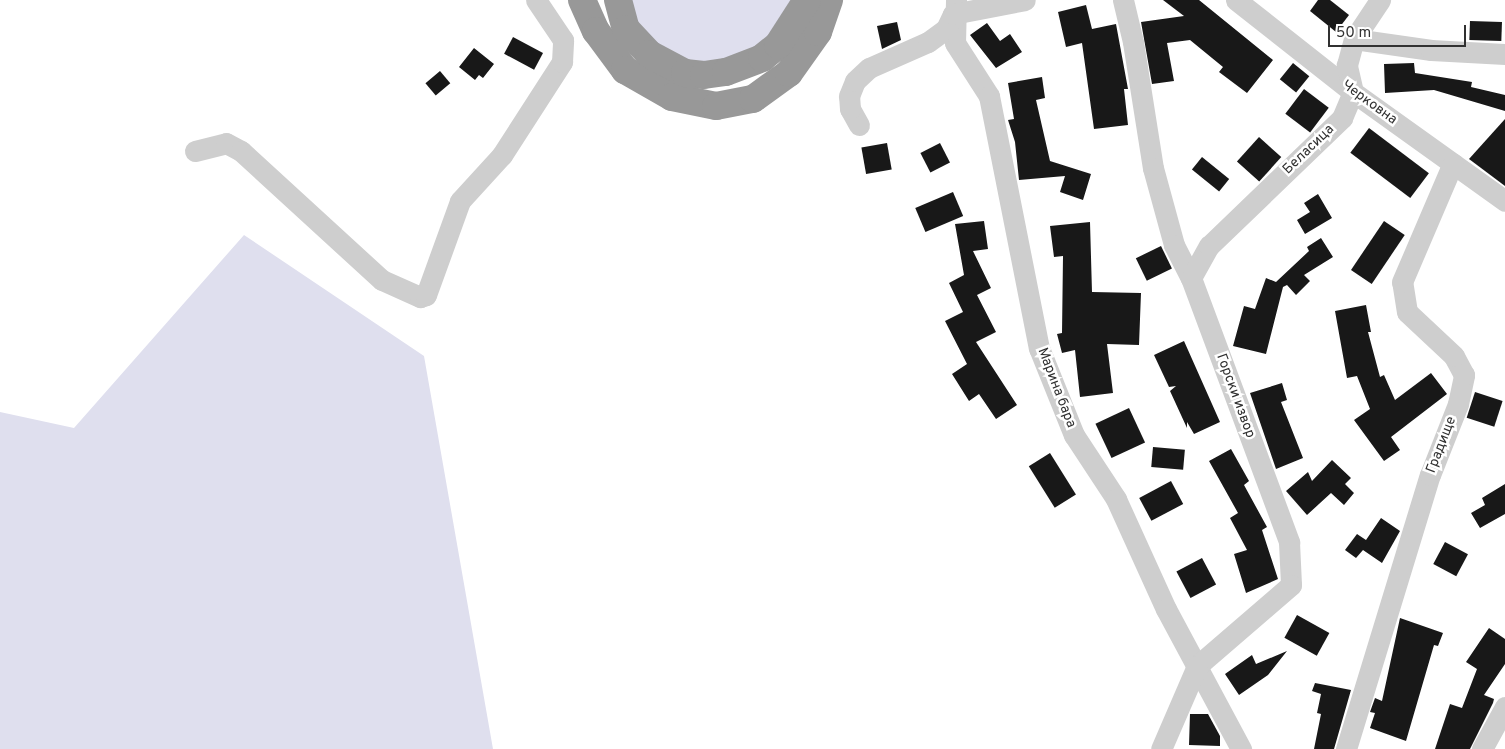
<!DOCTYPE html>
<html>
<head>
<meta charset="utf-8">
<style>
	body { margin:0 }
	#map { position:relative; width:1505px; height:749px; overflow:hidden; background:#fff; font-family:Overpass,sans-serif }
	div>[style] { position:absolute }
	.green>* { inset:0; background:#dfdfee }
	.building>* { inset:0; background:#181818; transform-origin:0 0 }
	.minor>* { height:21px; margin:-10.5px; padding:0 10.5px; transform-origin:10.5px; border-radius:10.5px; background:#cecece }
	.highway>* { height:28px; margin:-14px; padding:0 14px; transform-origin:14px; border-radius:14px; background:#989898 }
	span { translate:-50% -50%; white-space:nowrap; text-align:center; line-height:1.15; -webkit-text-stroke:5px #fff; paint-order:stroke }
	.street-label { font-size:14px; color:#313131 }
	.scale { position:absolute; left:1328px; top:25px; width:138px; height:22px; box-sizing:border-box; border:2px solid #313131; border-top:0; padding-left:6px; font-size:15px; line-height:18px; white-space:nowrap; color:#313131; -webkit-text-stroke:4px #fff; paint-order:stroke }
</style>
</head>
<body>
<div id="map">
	<div class="green">
		<i style="clip-path:polygon(627px 0,792px 0,766px 43px,734px 62px,685px 65px,654px 46px,628px 10px)"></i>
		<i style="clip-path:polygon(244px 235px,424px 356px,493px 749px,0 749px,0 412px,74px 428px)"></i>
	</div>
	<div class="building">
		<i style="clip-path:polygon(1163px 0,1199px 0,1273px 60px,1247px 93px,1219px 72px,1223px 67px,1190px 40px,1167px 43px,1174px 81px,1152px 84px,1141px 22px,1184px 16px)"></i>
		<i style="clip-path:polygon(1318px 0,1330px 0,1349px 15px,1336px 32px,1310px 11px)"></i>
		<i style="clip-path:polygon(1086px 5px,1092px 29px,1116px 24px,1128px 89px,1124px 89px,1128px 125px,1094px 129px,1082px 43px,1066px 47px,1058px 12px)"></i>
		<i style="left:1470px;top:21px;width:32px;height:19px;rotate:2deg"></i>
		<i style="clip-path:polygon(897px 22px,901px 40px,882px 49px,877px 26px)"></i>
		<i style="clip-path:polygon(987px 23px,1000px 41px,1010px 34px,1022px 52px,996px 68px,970px 35px)"></i>
		<i style="left:513px;top:37px;width:34px;height:19px;rotate:28deg"></i>
		<i style="clip-path:polygon(474px 48px,494px 64px,483px 78px,479px 75px,475px 80px,459px 67px)"></i>
		<i style="left:1293px;top:63px;width:21px;height:21px;rotate:39deg"></i>
		<i style="clip-path:polygon(1414px 63px,1415px 73px,1472px 82px,1471px 87px,1505px 95px,1505px 111px,1434px 90px,1385px 93px,1384px 64px)"></i>
		<i style="left:440px;top:71px;width:16px;height:19px;rotate:50deg"></i>
		<i style="clip-path:polygon(1042px 77px,1045px 98px,1036px 100px,1050px 161px,1091px 174px,1083px 200px,1060px 192px,1065px 176px,1019px 180px,1015px 142px,1008px 120px,1014px 119px,1008px 83px)"></i>
		<i style="left:1304px;top:89px;width:31px;height:31px;rotate:37deg"></i>
		<i style="clip-path:polygon(1505px 119px,1505px 186px,1469px 159px)"></i>
		<i style="left:1369px;top:128px;width:75px;height:31px;rotate:37deg"></i>
		<i style="left:1259px;top:137px;width:30px;height:33px;rotate:42deg"></i>
		<i style="left:887px;top:143px;width:27px;height:26px;rotate:80deg"></i>
		<i style="left:940px;top:143px;width:22px;height:22px;rotate:63deg"></i>
		<i style="left:1202px;top:157px;width:35px;height:16px;rotate:39deg"></i>
		<i style="left:953px;top:192px;width:26px;height:41px;rotate:67deg"></i>
		<i style="clip-path:polygon(1318px 194px,1332px 218px,1305px 234px,1297px 220px,1310px 212px,1304px 203px)"></i>
		<i style="clip-path:polygon(984px 221px,988px 249px,973px 251px,991px 288px,977px 295px,996px 332px,976px 342px,1017px 405px,996px 419px,979px 394px,969px 401px,952px 374px,967px 364px,945px 321px,963px 312px,949px 283px,964px 275px,955px 224px)"></i>
		<i style="left:1384px;top:221px;width:25px;height:59px;rotate:34deg"></i>
		<i style="clip-path:polygon(1090px 222px,1092px 292px,1141px 293px,1139px 345px,1107px 344px,1113px 393px,1080px 397px,1075px 350px,1062px 353px,1057px 334px,1062px 333px,1063px 256px,1054px 257px,1050px 226px)"></i>
		<i style="clip-path:polygon(1321px 238px,1333px 257px,1304px 275px,1310px 281px,1296px 295px,1287px 285px,1283px 287px,1266px 354px,1233px 346px,1244px 306px,1255px 309px,1266px 278px,1276px 282px,1309px 251px,1307px 247px)"></i>
		<i style="left:1161px;top:246px;width:25px;height:28px;rotate:64deg"></i>
		<i style="clip-path:polygon(1366px 305px,1371px 332px,1368px 332px,1380px 377px,1384px 375px,1395px 400px,1431px 373px,1447px 394px,1391px 437px,1400px 450px,1384px 461px,1354px 420px,1370px 409px,1357px 376px,1347px 378px,1335px 311px)"></i>
		<i style="clip-path:polygon(1184px 341px,1220px 422px,1194px 434px,1187px 422px,1187px 428px,1170px 391px,1176px 386px,1169px 387px,1154px 355px)"></i>
		<i style="clip-path:polygon(1282px 383px,1287px 400px,1281px 402px,1303px 458px,1276px 469px,1250px 393px)"></i>
		<i style="left:1475px;top:392px;width:29px;height:27px;rotate:18deg"></i>
		<i style="left:1129px;top:408px;width:38px;height:37px;rotate:65deg"></i>
		<i style="left:1153px;top:447px;width:32px;height:20px;rotate:5deg"></i>
		<i style="clip-path:polygon(1231px 449px,1249px 481px,1244px 485px,1267px 527px,1262px 530px,1278px 579px,1246px 593px,1234px 554px,1247px 550px,1230px 518px,1238px 513px,1209px 461px)"></i>
		<i style="left:1050px;top:453px;width:49px;height:25px;rotate:58deg"></i>
		<i style="clip-path:polygon(1332px 460px,1351px 478px,1345px 484px,1354px 493px,1344px 505px,1331px 493px,1307px 515px,1286px 491px,1308px 472px,1312px 481px)"></i>
		<i style="left:1171px;top:481px;width:26px;height:36px;rotate:62deg"></i>
		<i style="clip-path:polygon(1505px 484px,1505px 514px,1480px 528px,1471px 513px,1485px 505px,1482px 498px)"></i>
		<i style="clip-path:polygon(1381px 518px,1400px 531px,1382px 563px,1363px 550px,1356px 558px,1345px 550px,1357px 534px,1366px 540px)"></i>
		<i style="left:1445px;top:542px;width:26px;height:25px;rotate:28deg"></i>
		<i style="left:1202px;top:558px;width:30px;height:29px;rotate:62deg"></i>
		<i style="left:1297px;top:615px;width:37px;height:26px;rotate:29deg"></i>
		<i style="clip-path:polygon(1400px 618px,1443px 633px,1438px 646px,1434px 645px,1406px 741px,1370px 728px,1375px 713px,1370px 712px,1375px 698px,1382px 701px)"></i>
		<i style="clip-path:polygon(1489px 628px,1505px 639px,1505px 664px,1484px 695px,1494px 699px,1493px 703px,1470px 749px,1435px 749px,1450px 704px,1462px 708px,1477px 669px,1466px 662px)"></i>
		<i style="clip-path:polygon(1287px 651px,1268px 675px,1239px 695px,1225px 674px,1252px 655px,1256px 664px)"></i>
		<i style="clip-path:polygon(1315px 683px,1351px 690px,1334px 749px,1314px 749px,1321px 714px,1317px 713px,1321px 694px,1312px 691px)"></i>
		<i style="clip-path:polygon(1190px 714px,1208px 714px,1220px 736px,1220px 746px,1189px 745px)"></i>
	</div>
	<div class="minor">
		<i style="left:956px;top:0;width:43px;rotate:91.3deg"></i>
		<i style="left:955px;top:43px;width:63px;rotate:57.3deg"></i>
		<i style="left:989px;top:96px;width:257px;rotate:78.8deg"></i>
		<i style="left:1039px;top:348px;width:94px;rotate:68.1deg"></i>
		<i style="left:1074px;top:435px;width:77px;rotate:56.7deg"></i>
		<i style="left:1116px;top:499px;width:121px;rotate:65.6deg"></i>
		<i style="left:1166px;top:609px;width:159px;rotate:61.8deg"></i>
		<i style="left:1123px;top:0;width:43px;rotate:76.6deg"></i>
		<i style="left:1133px;top:42px;width:128px;rotate:81deg"></i>
		<i style="left:1153px;top:168px;width:80px;rotate:74.7deg"></i>
		<i style="left:1174px;top:245px;width:37px;rotate:63deg"></i>
		<i style="left:1191px;top:278px;width:282px;rotate:69.6deg"></i>
		<i style="left:1289px;top:542px;width:43px;rotate:87.3deg"></i>
		<i style="left:1291px;top:585px;width:124px;rotate:139.2deg"></i>
		<i style="left:1197px;top:666px;width:90px;rotate:113.4deg"></i>
		<i style="left:1236px;top:0;width:149px;rotate:38.2deg"></i>
		<i style="left:1353px;top:92px;width:187px;rotate:35.6deg"></i>
		<i style="left:1354px;top:39px;width:78px;rotate:8.1deg"></i>
		<i style="left:1431px;top:50px;width:74px;rotate:3.1deg"></i>
		<i style="left:859px;top:125px;width:18px;rotate:-119deg"></i>
		<i style="left:850px;top:109px;width:13px;rotate:-94deg"></i>
		<i style="left:849px;top:96px;width:16px;rotate:-68deg"></i>
		<i style="left:855px;top:81px;width:19px;rotate:-43deg"></i>
		<i style="left:869px;top:68px;width:64px;rotate:-23.8deg"></i>
		<i style="left:928px;top:42px;width:22px;rotate:-36deg"></i>
		<i style="left:946px;top:29px;width:17px;rotate:-65deg"></i>
		<i style="left:953px;top:14px;width:73px;rotate:-11deg"></i>
		<i style="left:195px;top:151px;width:32px;rotate:-14deg"></i>
		<i style="left:226px;top:143px;width:17px;rotate:28deg"></i>
		<i style="left:241px;top:151px;width:191px;rotate:42.5deg"></i>
		<i style="left:382px;top:280px;width:42px;rotate:24.1deg"></i>
		<i style="left:420px;top:297px;width:6px;rotate:-18deg"></i>
		<i style="left:426px;top:295px;width:100px;rotate:-70.1deg"></i>
		<i style="left:460px;top:201px;width:62px;rotate:-47.6deg"></i>
		<i style="left:502px;top:155px;width:111px;rotate:-57.2deg"></i>
		<i style="left:562px;top:62px;width:22px;rotate:-87deg"></i>
		<i style="left:563px;top:40px;width:48px;rotate:-124deg"></i>
		<i style="left:1191px;top:278px;width:37px;rotate:-61deg"></i>
		<i style="left:1209px;top:246px;width:185px;rotate:-43.9deg"></i>
		<i style="left:1342px;top:118px;width:28px;rotate:-67deg"></i>
		<i style="left:1353px;top:92px;width:28px;rotate:-103deg"></i>
		<i style="left:1347px;top:65px;width:27px;rotate:-75deg"></i>
		<i style="left:1354px;top:39px;width:47px;rotate:-56.3deg"></i>
		<i style="left:1346px;top:749px;width:287px;rotate:-73deg"></i>
		<i style="left:1430px;top:475px;width:76px;rotate:-68.5deg"></i>
		<i style="left:1458px;top:404px;width:30px;rotate:-78deg"></i>
		<i style="left:1464px;top:375px;width:21px;rotate:-118deg"></i>
		<i style="left:1454px;top:356px;width:64px;rotate:-136.9deg"></i>
		<i style="left:1407px;top:312px;width:30px;rotate:-99deg"></i>
		<i style="left:1402px;top:282px;width:129px;rotate:-66.8deg"></i>
		<i style="left:1482px;top:749px;width:48px;rotate:-61.3deg"></i>
	</div>
	<div class="highway">
		<i style="left:582px;top:0;width:34px;rotate:66deg"></i>
		<i style="left:596px;top:31px;width:49px;rotate:53.4deg"></i>
		<i style="left:625px;top:70px;width:54px;rotate:29.9deg"></i>
		<i style="left:672px;top:97px;width:45px;rotate:11.6deg"></i>
		<i style="left:716px;top:106px;width:38px;rotate:-11deg"></i>
		<i style="left:753px;top:99px;width:44px;rotate:-35.8deg"></i>
		<i style="left:789px;top:73px;width:50px;rotate:-54.7deg"></i>
		<i style="left:818px;top:32px;width:34px;rotate:-71deg"></i>
		<i style="left:618px;top:0;width:30px;rotate:75deg"></i>
		<i style="left:626px;top:29px;width:34px;rotate:47deg"></i>
		<i style="left:649px;top:54px;width:41px;rotate:27.8deg"></i>
		<i style="left:685px;top:73px;width:19px;rotate:6deg"></i>
		<i style="left:704px;top:75px;width:22px;rotate:-8deg"></i>
		<i style="left:726px;top:72px;width:39px;rotate:-21deg"></i>
		<i style="left:762px;top:58px;width:21px;rotate:-39deg"></i>
		<i style="left:778px;top:45px;width:54px;rotate:-57.2deg"></i>
	</div>
	<div class="street-label">
		<span style="left:1369px;top:103px;rotate:36deg">Черковна</span>
		<span style="left:1309px;top:150px;rotate:-44deg">Беласица</span>
		<span style="left:1056px;top:388px;rotate:69deg">Марина бара</span>
		<span style="left:1235px;top:396px;rotate:70deg">Горски извор</span>
		<span style="left:1442px;top:445px;rotate:-69deg">Градище</span>
	</div>
	<div class="scale">50 m</div>
</div>
</body>
</html>
